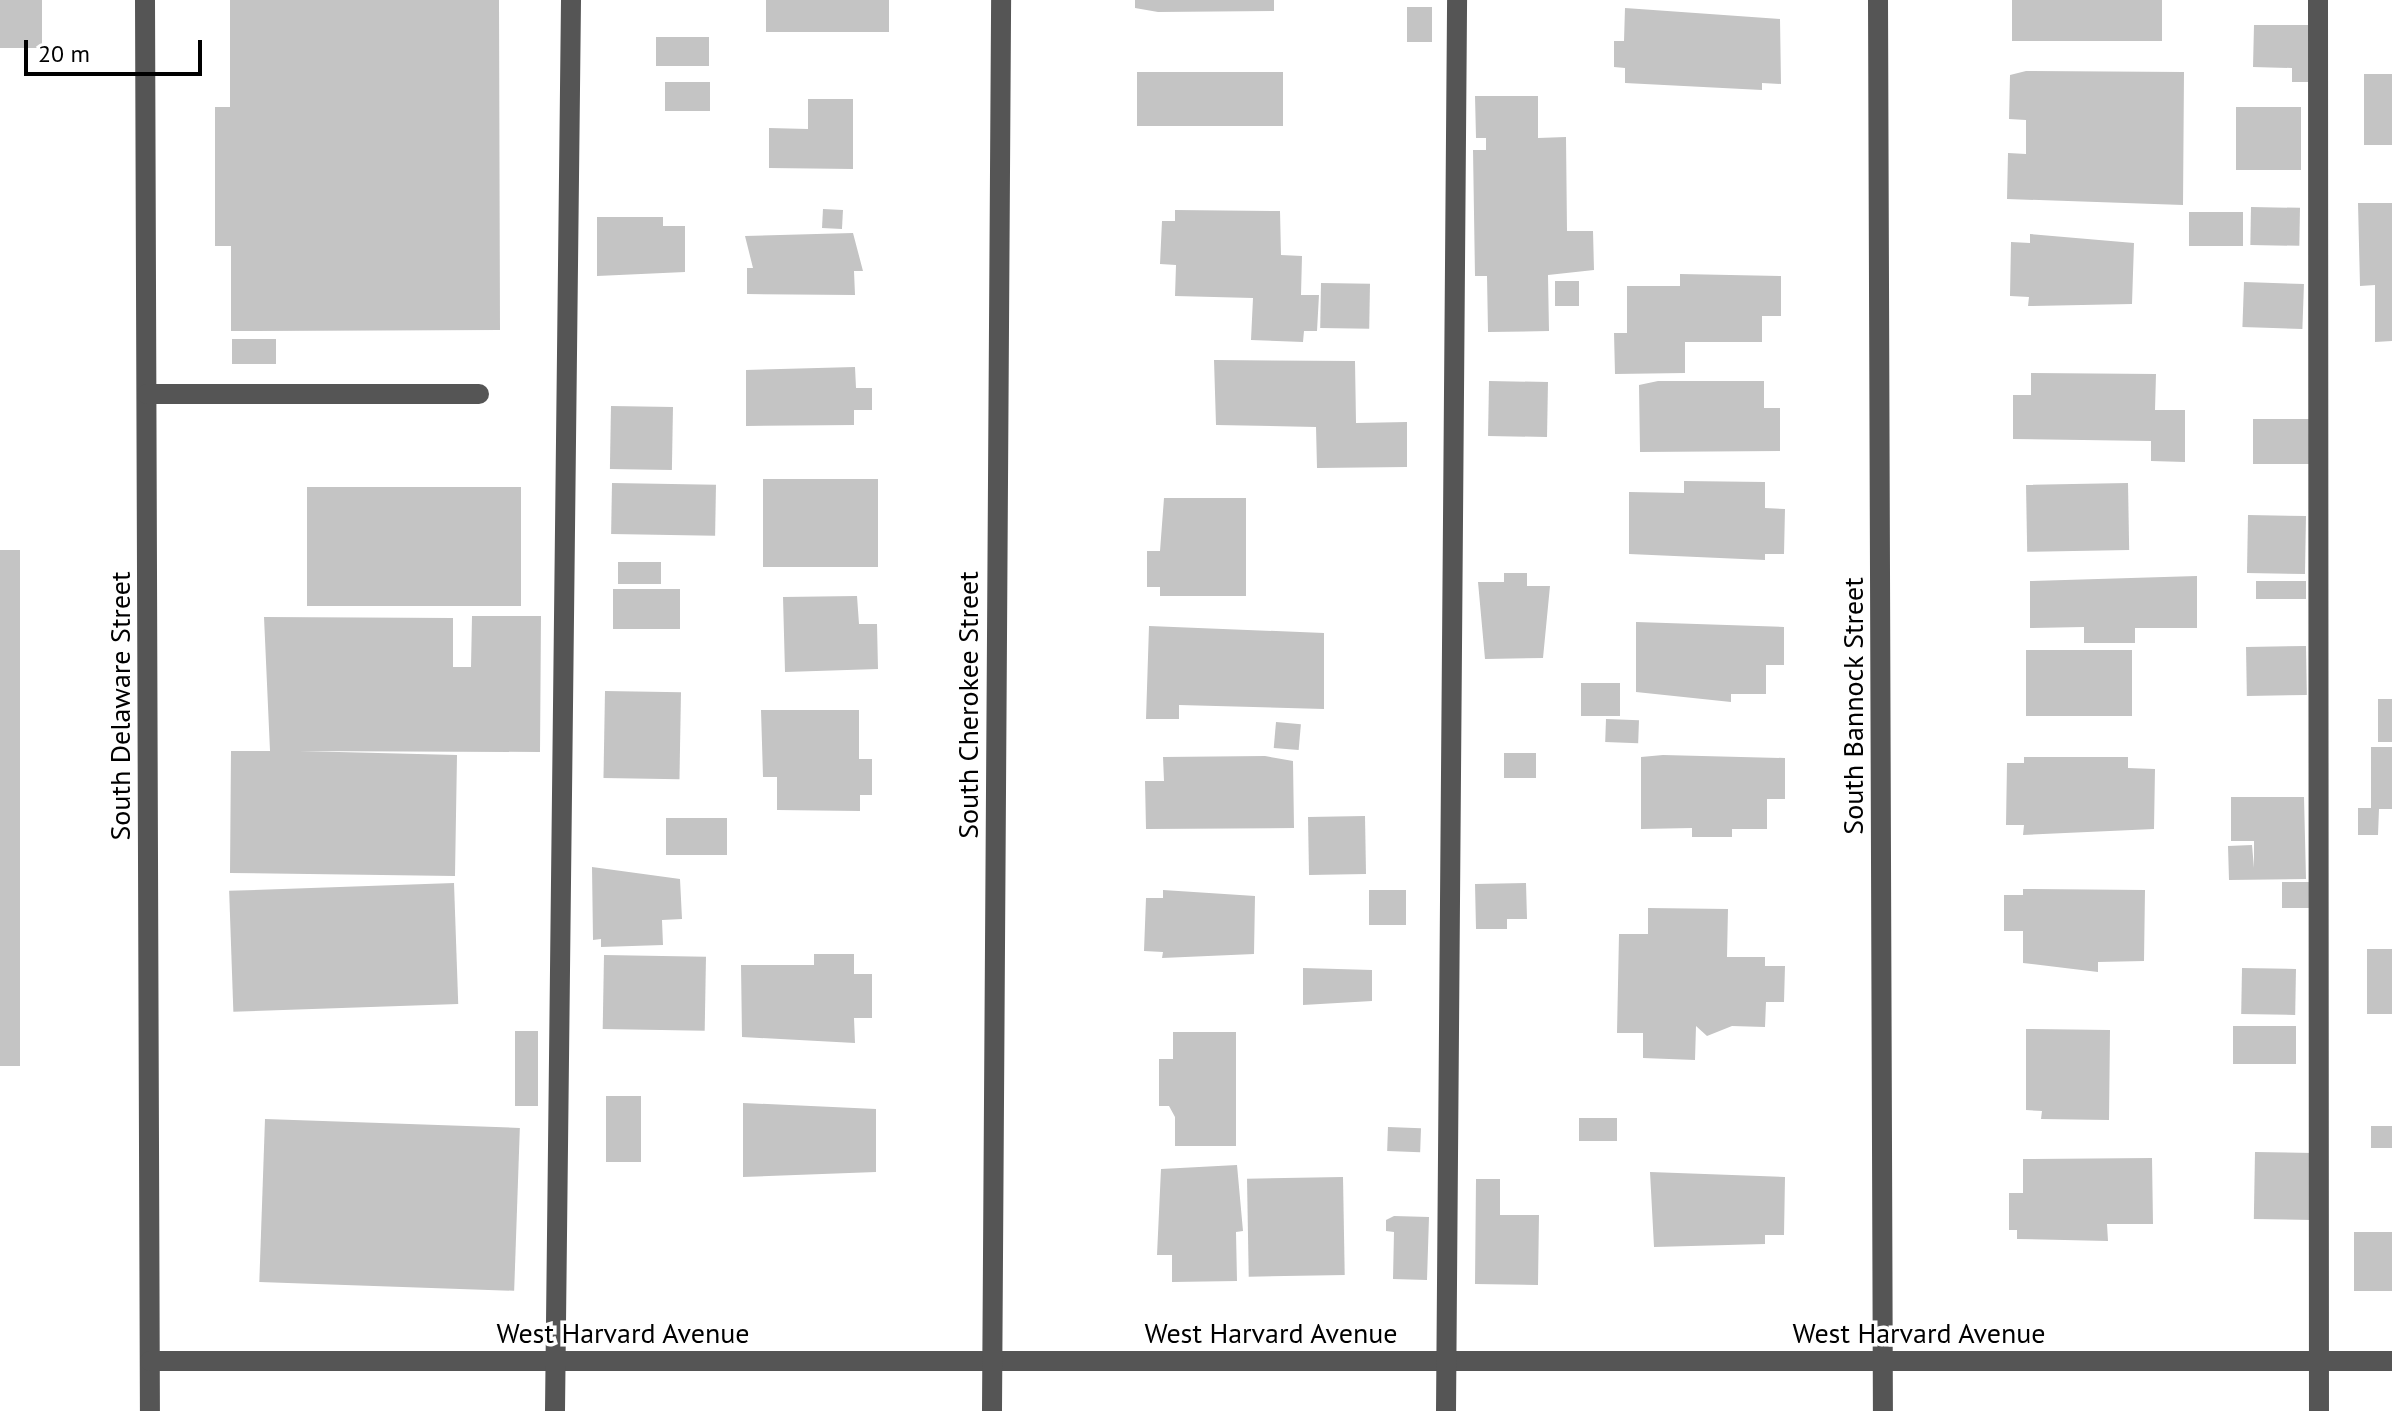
<!DOCTYPE html>
<html>
<head>
<meta charset="utf-8">
<style>
	body { margin:0 }
	#map { position:relative; width:2392px; height:1411px; overflow:hidden; background:#fff; font-family:"PT Sans",sans-serif }
	div>[style] { position:absolute }
	.building>* { inset:0; background:#c4c4c4; transform-origin:0 0 }
	.minor>* { height:20px; margin:-10px; padding:0 10px; transform-origin:10px; border-radius:10px; background:#555 }
	span { translate:-50% -50%; white-space:nowrap; text-align:center; line-height:1.15; -webkit-text-stroke:7px #fff; paint-order:stroke }
	.street-label { font-size:28px; color:#000 }
	.scale { position:absolute; left:24px; top:40px; width:178px; height:36px; box-sizing:border-box; border:4px solid #000; border-top:0; padding-left:10px; font-size:24px; line-height:28px; white-space:nowrap; color:#000; -webkit-text-stroke:6px #fff; paint-order:stroke }
</style>
</head>
<body>
<div id="map">
	<div class="building">
		<i style="left:0;top:0;width:42px;height:48px"></i>
		<i style="clip-path:polygon(230px 0,499px 0,500px 330px,231px 331px,231px 246px,215px 246px,215px 107px,230px 107px)"></i>
		<i style="left:766px;top:0;width:123px;height:32px"></i>
		<i style="clip-path:polygon(1135px 0,1274px 0,1274px 11px,1158px 12px,1135px 8px)"></i>
		<i style="left:2012px;top:0;width:150px;height:41px"></i>
		<i style="left:1407px;top:7px;width:25px;height:35px"></i>
		<i style="clip-path:polygon(1625px 8px,1780px 19px,1781px 84px,1762px 83px,1762px 90px,1625px 83px,1625px 68px,1614px 67px,1614px 41px,1624px 41px)"></i>
		<i style="clip-path:polygon(2254px 25px,2313px 25px,2315px 82px,2292px 82px,2292px 68px,2253px 67px)"></i>
		<i style="left:656px;top:37px;width:53px;height:29px"></i>
		<i style="clip-path:polygon(2026px 71px,2184px 72px,2183px 205px,2007px 199px,2008px 153px,2026px 154px,2026px 120px,2009px 119px,2010px 75px)"></i>
		<i style="left:1137px;top:72px;width:146px;height:54px"></i>
		<i style="left:2364px;top:74px;width:28px;height:71px"></i>
		<i style="left:710px;top:82px;width:29px;height:45px;rotate:90deg"></i>
		<i style="clip-path:polygon(1475px 96px,1538px 96px,1538px 138px,1566px 137px,1567px 231px,1593px 231px,1594px 270px,1548px 275px,1549px 331px,1488px 332px,1487px 276px,1475px 276px,1473px 150px,1486px 150px,1486px 138px,1476px 138px)"></i>
		<i style="clip-path:polygon(808px 99px,853px 99px,853px 169px,769px 168px,769px 128px,808px 129px)"></i>
		<i style="left:2236px;top:107px;width:65px;height:63px"></i>
		<i style="clip-path:polygon(2358px 203px,2392px 203px,2392px 341px,2375px 342px,2375px 285px,2360px 286px)"></i>
		<i style="left:2251px;top:207px;width:49px;height:38px;rotate:1deg"></i>
		<i style="left:823px;top:209px;width:20px;height:19px;rotate:3deg"></i>
		<i style="clip-path:polygon(1175px 210px,1280px 211px,1281px 255px,1302px 256px,1301px 295px,1319px 295px,1317px 331px,1304px 331px,1303px 342px,1251px 340px,1253px 298px,1175px 296px,1176px 265px,1160px 264px,1162px 221px,1175px 221px)"></i>
		<i style="left:2189px;top:212px;width:54px;height:34px"></i>
		<i style="clip-path:polygon(597px 217px,663px 217px,663px 226px,685px 226px,685px 272px,597px 276px)"></i>
		<i style="clip-path:polygon(853px 233px,863px 271px,854px 271px,855px 295px,747px 294px,747px 268px,753px 268px,745px 236px)"></i>
		<i style="clip-path:polygon(2030px 234px,2134px 243px,2132px 304px,2028px 306px,2029px 297px,2010px 296px,2011px 242px,2030px 243px)"></i>
		<i style="clip-path:polygon(1680px 274px,1781px 276px,1781px 316px,1762px 316px,1762px 342px,1685px 342px,1685px 373px,1615px 374px,1614px 333px,1627px 333px,1627px 286px,1680px 286px)"></i>
		<i style="left:1579px;top:281px;width:25px;height:24px;rotate:90deg"></i>
		<i style="left:2244px;top:282px;width:60px;height:45px;rotate:2deg"></i>
		<i style="left:1321px;top:283px;width:49px;height:45px;rotate:1deg"></i>
		<i style="left:232px;top:339px;width:44px;height:25px"></i>
		<i style="clip-path:polygon(1214px 360px,1355px 361px,1356px 423px,1407px 422px,1407px 467px,1317px 468px,1316px 427px,1216px 425px)"></i>
		<i style="clip-path:polygon(855px 367px,856px 388px,872px 388px,872px 410px,854px 410px,854px 425px,746px 426px,746px 370px)"></i>
		<i style="clip-path:polygon(2031px 373px,2156px 374px,2155px 410px,2185px 410px,2185px 462px,2151px 461px,2151px 441px,2013px 439px,2013px 395px,2031px 395px)"></i>
		<i style="left:1489px;top:381px;width:59px;height:55px;rotate:1deg"></i>
		<i style="clip-path:polygon(1658px 381px,1764px 381px,1764px 408px,1780px 408px,1780px 451px,1640px 452px,1639px 385px)"></i>
		<i style="left:611px;top:406px;width:62px;height:63px;rotate:1deg"></i>
		<i style="left:2253px;top:419px;width:56px;height:45px"></i>
		<i style="left:763px;top:479px;width:115px;height:88px"></i>
		<i style="clip-path:polygon(1684px 481px,1765px 482px,1765px 508px,1785px 509px,1784px 554px,1765px 554px,1765px 560px,1629px 554px,1629px 492px,1684px 493px)"></i>
		<i style="left:612px;top:483px;width:104px;height:51px;rotate:1deg"></i>
		<i style="left:2128px;top:483px;width:67px;height:102px;rotate:89deg"></i>
		<i style="left:307px;top:487px;width:214px;height:119px"></i>
		<i style="clip-path:polygon(1164px 498px,1246px 498px,1246px 596px,1160px 596px,1160px 587px,1147px 587px,1147px 551px,1160px 551px)"></i>
		<i style="left:2248px;top:515px;width:58px;height:58px;rotate:1deg"></i>
		<i style="left:0;top:550px;width:20px;height:516px"></i>
		<i style="left:618px;top:562px;width:43px;height:22px"></i>
		<i style="clip-path:polygon(1504px 573px,1527px 573px,1527px 586px,1550px 586px,1543px 658px,1485px 659px,1478px 582px,1504px 582px)"></i>
		<i style="clip-path:polygon(2197px 576px,2197px 628px,2135px 628px,2135px 643px,2084px 643px,2084px 627px,2030px 628px,2030px 581px)"></i>
		<i style="left:2256px;top:581px;width:50px;height:18px"></i>
		<i style="left:613px;top:589px;width:67px;height:40px"></i>
		<i style="clip-path:polygon(857px 596px,859px 624px,877px 624px,878px 669px,785px 672px,783px 597px)"></i>
		<i style="clip-path:polygon(472px 616px,541px 616px,540px 752px,299px 751px,457px 755px,455px 876px,230px 873px,231px 751px,270px 751px,264px 617px,453px 618px,453px 667px,471px 667px)"></i>
		<i style="clip-path:polygon(1636px 622px,1784px 627px,1784px 665px,1766px 665px,1766px 694px,1731px 694px,1731px 702px,1636px 692px)"></i>
		<i style="clip-path:polygon(1149px 626px,1324px 633px,1324px 709px,1179px 705px,1179px 719px,1146px 719px)"></i>
		<i style="left:2306px;top:646px;width:49px;height:60px;rotate:89deg"></i>
		<i style="left:2026px;top:650px;width:106px;height:66px"></i>
		<i style="left:1581px;top:683px;width:39px;height:33px"></i>
		<i style="left:605px;top:691px;width:76px;height:87px;rotate:1deg"></i>
		<i style="left:2378px;top:699px;width:14px;height:43px"></i>
		<i style="clip-path:polygon(761px 710px,859px 710px,859px 759px,872px 759px,872px 795px,860px 795px,860px 811px,777px 810px,777px 777px,763px 777px)"></i>
		<i style="left:1606px;top:719px;width:33px;height:23px;rotate:2deg"></i>
		<i style="left:1276px;top:722px;width:25px;height:26px;rotate:5deg"></i>
		<i style="clip-path:polygon(2371px 747px,2392px 747px,2392px 809px,2379px 809px,2378px 835px,2358px 835px,2358px 808px,2371px 808px)"></i>
		<i style="left:1536px;top:753px;width:25px;height:32px;rotate:90deg"></i>
		<i style="clip-path:polygon(1663px 755px,1785px 758px,1785px 799px,1767px 799px,1767px 829px,1732px 829px,1732px 837px,1692px 837px,1692px 828px,1641px 829px,1641px 757px)"></i>
		<i style="clip-path:polygon(1265px 756px,1293px 761px,1294px 828px,1146px 829px,1145px 781px,1164px 781px,1163px 757px)"></i>
		<i style="clip-path:polygon(2024px 757px,2128px 757px,2128px 768px,2155px 769px,2154px 829px,2023px 835px,2024px 825px,2006px 825px,2007px 763px,2024px 763px)"></i>
		<i style="clip-path:polygon(2231px 797px,2304px 797px,2306px 879px,2229px 880px,2228px 846px,2252px 845px,2254px 868px,2254px 841px,2231px 841px)"></i>
		<i style="left:1365px;top:816px;width:58px;height:57px;rotate:89deg"></i>
		<i style="left:666px;top:818px;width:61px;height:37px"></i>
		<i style="clip-path:polygon(592px 867px,680px 879px,682px 919px,662px 920px,663px 945px,601px 947px,601px 939px,593px 940px)"></i>
		<i style="left:2282px;top:882px;width:33px;height:26px"></i>
		<i style="left:454px;top:883px;width:121px;height:225px;rotate:88deg"></i>
		<i style="clip-path:polygon(1526px 883px,1527px 919px,1507px 919px,1507px 929px,1476px 929px,1475px 884px)"></i>
		<i style="clip-path:polygon(2023px 889px,2145px 890px,2144px 961px,2098px 962px,2098px 972px,2023px 963px,2023px 931px,2004px 931px,2004px 895px,2023px 895px)"></i>
		<i style="clip-path:polygon(1163px 890px,1255px 896px,1254px 954px,1162px 958px,1163px 952px,1144px 951px,1146px 898px,1163px 898px)"></i>
		<i style="left:1369px;top:890px;width:37px;height:35px"></i>
		<i style="clip-path:polygon(1648px 908px,1728px 909px,1727px 957px,1765px 957px,1765px 966px,1785px 966px,1784px 1002px,1766px 1002px,1765px 1027px,1732px 1026px,1707px 1036px,1696px 1026px,1695px 1060px,1643px 1058px,1643px 1033px,1617px 1033px,1619px 934px,1648px 934px)"></i>
		<i style="left:2367px;top:949px;width:25px;height:65px"></i>
		<i style="clip-path:polygon(814px 954px,854px 954px,854px 974px,872px 974px,872px 1018px,854px 1018px,855px 1043px,742px 1037px,741px 965px,814px 965px)"></i>
		<i style="left:604px;top:955px;width:102px;height:74px;rotate:1deg"></i>
		<i style="clip-path:polygon(1303px 968px,1372px 970px,1372px 1001px,1303px 1005px)"></i>
		<i style="left:2242px;top:968px;width:54px;height:46px;rotate:1deg"></i>
		<i style="left:2233px;top:1026px;width:63px;height:38px"></i>
		<i style="clip-path:polygon(2026px 1029px,2110px 1030px,2109px 1120px,2041px 1119px,2042px 1111px,2026px 1110px)"></i>
		<i style="left:515px;top:1031px;width:23px;height:75px"></i>
		<i style="clip-path:polygon(1173px 1032px,1236px 1032px,1236px 1146px,1175px 1146px,1175px 1117px,1169px 1106px,1159px 1106px,1159px 1059px,1173px 1059px)"></i>
		<i style="left:606px;top:1096px;width:35px;height:66px"></i>
		<i style="clip-path:polygon(743px 1103px,876px 1109px,876px 1172px,743px 1177px)"></i>
		<i style="left:1617px;top:1118px;width:23px;height:38px;rotate:90deg"></i>
		<i style="left:265px;top:1119px;width:255px;height:163px;rotate:2deg"></i>
		<i style="left:2371px;top:1126px;width:21px;height:22px"></i>
		<i style="left:1388px;top:1127px;width:33px;height:24px;rotate:2deg"></i>
		<i style="left:2255px;top:1152px;width:58px;height:67px;rotate:1deg"></i>
		<i style="clip-path:polygon(2152px 1158px,2153px 1224px,2107px 1224px,2108px 1241px,2017px 1239px,2017px 1230px,2009px 1230px,2009px 1193px,2023px 1193px,2023px 1159px)"></i>
		<i style="clip-path:polygon(1237px 1165px,1243px 1231px,1236px 1232px,1237px 1281px,1172px 1282px,1172px 1255px,1157px 1255px,1161px 1169px)"></i>
		<i style="clip-path:polygon(1650px 1172px,1785px 1177px,1784px 1235px,1765px 1235px,1765px 1244px,1654px 1247px)"></i>
		<i style="left:1343px;top:1177px;width:98px;height:96px;rotate:89deg"></i>
		<i style="clip-path:polygon(1476px 1179px,1500px 1179px,1500px 1215px,1539px 1215px,1538px 1285px,1475px 1284px)"></i>
		<i style="clip-path:polygon(1394px 1216px,1429px 1217px,1427px 1280px,1393px 1279px,1394px 1232px,1386px 1231px,1386px 1220px)"></i>
		<i style="left:2354px;top:1232px;width:38px;height:59px"></i>
	</div>
	<div class="minor">
		<i style="left:145px;top:0;width:1411px;rotate:89.8deg"></i>
		<i style="left:1878px;top:0;width:1411px;rotate:89.8deg"></i>
		<i style="left:2318px;top:0;width:1411px;rotate:89.96deg"></i>
		<i style="left:147px;top:394px;width:332px"></i>
		<i style="left:150px;top:1361px;width:2242px"></i>
		<i style="left:555px;top:1411px;width:1411px;rotate:-89.35deg"></i>
		<i style="left:992px;top:1411px;width:1411px;rotate:-89.63deg"></i>
		<i style="left:1446px;top:1411px;width:1411px;rotate:-89.55deg"></i>
	</div>
	<div class="street-label">
		<span style="left:968px;top:705px;rotate:-90deg">South Cherokee Street</span>
		<span style="left:120px;top:706px;rotate:-90deg">South Delaware Street</span>
		<span style="left:1853px;top:706px;rotate:-90deg">South Bannock Street</span>
		<span style="left:623px;top:1333px">West Harvard Avenue</span>
		<span style="left:1271px;top:1333px">West Harvard Avenue</span>
		<span style="left:1919px;top:1333px">West Harvard Avenue</span>
	</div>
	<div class="scale">20 m</div>
</div>
</body>
</html>
